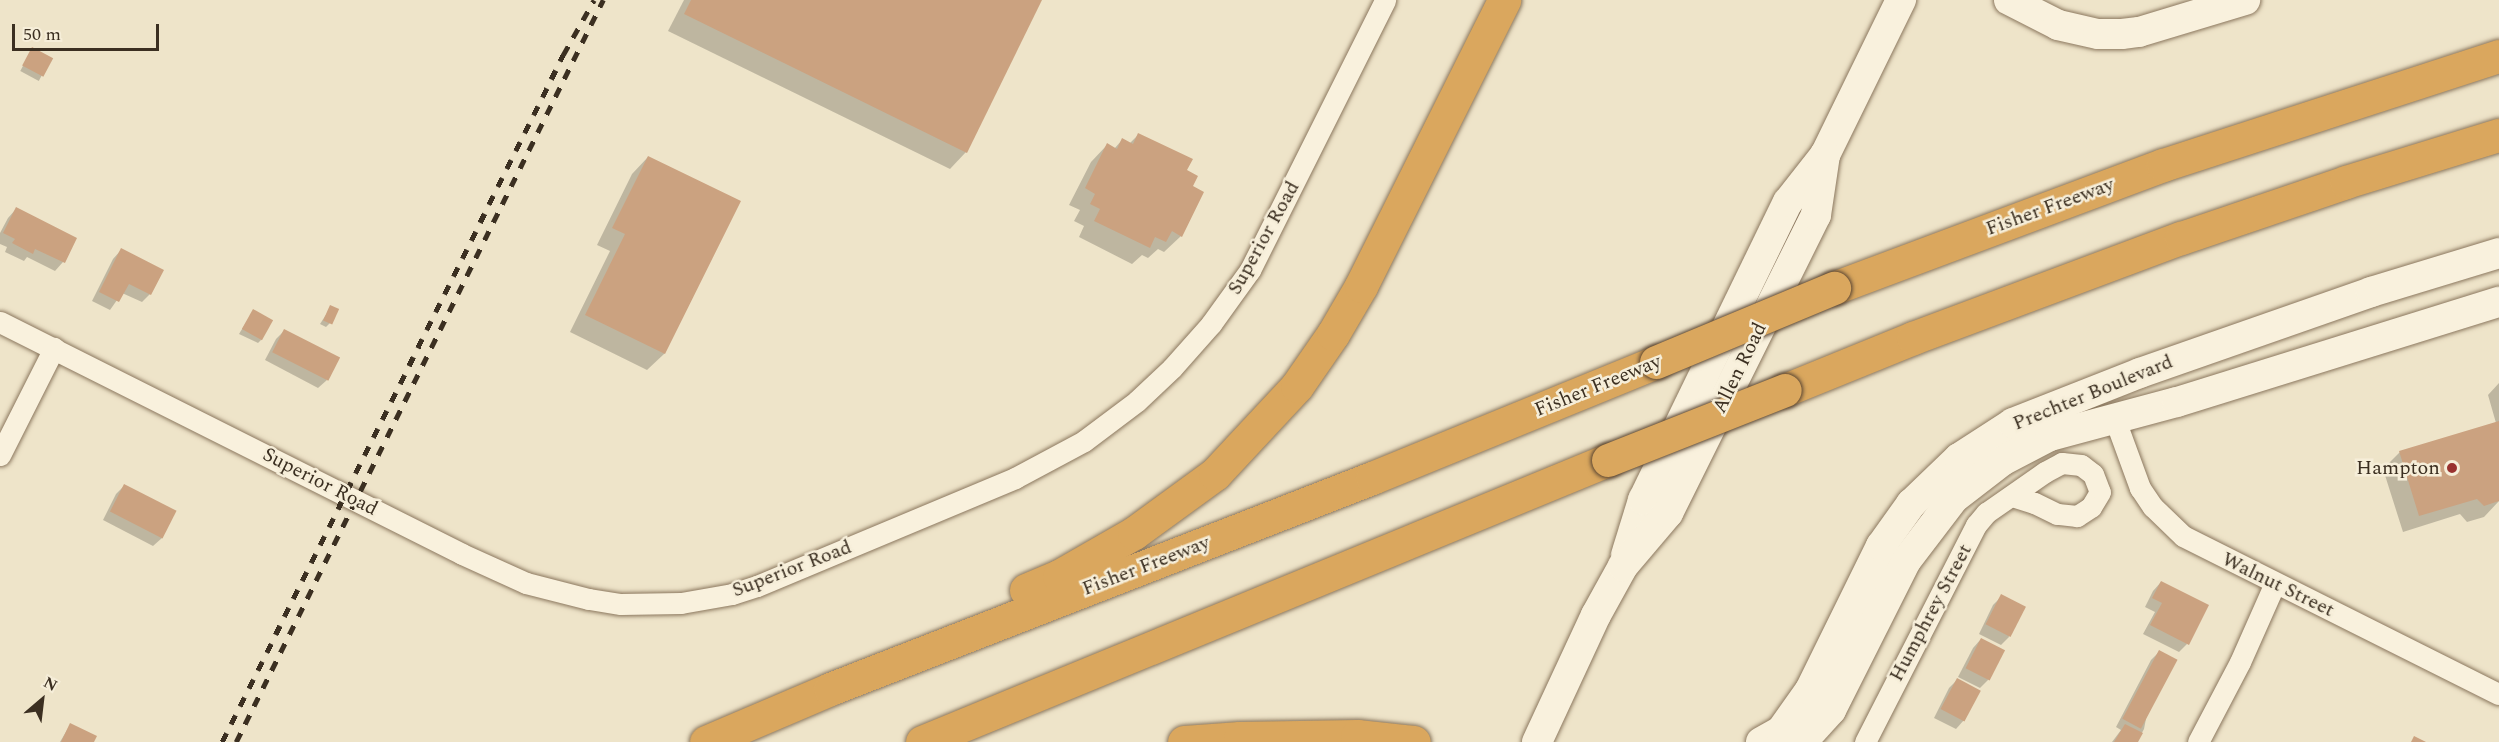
<!DOCTYPE html>
<html>
<head>
<meta charset="utf-8">
<style>
	body { margin:0 }
	#map { position:relative; width:2499px; height:742px; overflow:hidden; background:#eee4c9; font-family:Spectral,serif }
	div>[style] { position:absolute }
	.shadow>* { inset:0; background:#0003; transform-origin:0 0 }
	.building>* { inset:0; background:#cba280; transform-origin:0 0 }
	.roads { filter:drop-shadow(0 0 2px #8b775e) drop-shadow(0 0 2px #8b775e) }
	.minor>* { height:21px; margin:-10.5px; padding:0 10.5px; transform-origin:10.5px; border-radius:10.5px; background:#f9f1dd }
	.secondary>* { height:30px; margin:-15px; padding:0 15px; transform-origin:15px; border-radius:15px; background:#f9f1dd }
	.motorway>* { height:33px; margin:-16.5px; padding:0 16.5px; transform-origin:16.5px; border-radius:16.5px; background:#daa75e }
	.rail>* { height:4.5px; margin-top:-2.25px; transform-origin:0; background:repeating-linear-gradient(90deg,#3b2f21 0 10px,transparent 0 20px) }
	.bridges { filter:drop-shadow(0 0 2px #594532) drop-shadow(0 0 2px #594532) }
	.motorway-bridge>* { height:33px; margin:-16.5px; padding:0 16.5px; transform-origin:16.5px; border-radius:16.5px; background:#daa75e }
	.dots>* { width:16px; height:16px; translate:-50% -50%; box-sizing:border-box; border:3px solid #f6eed9; border-radius:50% }
	span { translate:-50% -50%; white-space:nowrap; text-align:center; line-height:1.15; -webkit-text-stroke:5px #f6eed9; paint-order:stroke }
	.street-label { font-size:20px; color:#3b2f21 }
	.poi-label { font-size:20px; color:#3b2f21 }
	.right { translate:-100% -50%; text-align:right }
	.north { position:absolute; left:12px; top:670px; width:60px; height:60px; -webkit-text-stroke:4px #f6eed9; paint-order:stroke; rotate:28deg; font-size:16px; font-weight:700; line-height:24px; text-align:center; color:#3b2f21 }
	.north::after { content:''; display:block; margin:auto; width:21px; height:27px; background:#3b2f21; clip-path:polygon(50% 0,100% 100%,50% 72%,0 100%) }
	.scale { position:absolute; left:12px; top:24px; width:147px; height:27px; box-sizing:border-box; border:3px solid #3b2f21; border-top:0; padding-left:8px; font-size:18px; line-height:21px; white-space:nowrap; color:#3b2f21; -webkit-text-stroke:4px #f6eed9; paint-order:stroke }
</style>
</head>
<body>
<div id="map">
	<div class="shadow">
		<i style="clip-path:polygon(684px 0,1041px 0,966px 152px,950px 169px,668px 31px)"></i>
		<i style="left:32px;top:49px;width:21px;height:25px;rotate:28deg"></i>
		<i style="clip-path:polygon(1139px 134px,1185px 171px,1191px 187px,1181px 236px,1164px 252px,1158px 249px,1148px 258px,1142px 255px,1132px 264px,1079px 237px,1084px 226px,1074px 221px,1080px 210px,1069px 205px,1091px 162px,1107px 145px,1114px 149px,1122px 140px,1129px 144px)"></i>
		<i style="clip-path:polygon(648px 157px,739px 202px,664px 354px,647px 370px,570px 332px,610px 251px,597px 245px,632px 174px)"></i>
		<i style="clip-path:polygon(16px 209px,75px 239px,63px 262px,55px 271px,27px 257px,24px 261px,5px 252px,7px 247px,0 244px,0 233px,8px 218px)"></i>
		<i style="clip-path:polygon(121px 250px,150px 294px,142px 302px,122px 293px,110px 310px,92px 301px,113px 259px)"></i>
		<i style="clip-path:polygon(331px 307px,330px 323px,326px 327px,320px 324px)"></i>
		<i style="clip-path:polygon(253px 311px,261px 340px,258px 343px,239px 334px)"></i>
		<i style="clip-path:polygon(284px 331px,327px 380px,318px 388px,265px 360px,276px 339px)"></i>
		<i style="clip-path:polygon(2499px 383px,2499px 501px,2484px 517px,2467px 522px,2460px 514px,2403px 532px,2383px 469px,2400px 452px,2496px 423px,2488px 395px)"></i>
		<i style="clip-path:polygon(124px 486px,162px 538px,153px 546px,103px 520px,116px 494px)"></i>
		<i style="clip-path:polygon(2161px 582px,2187px 644px,2179px 652px,2143px 634px,2155px 612px,2145px 607px,2153px 591px)"></i>
		<i style="clip-path:polygon(2002px 596px,2009px 637px,2001px 645px,1979px 634px,1993px 605px)"></i>
		<i style="clip-path:polygon(1981px 639px,1988px 680px,1980px 688px,1958px 677px,1973px 648px)"></i>
		<i style="clip-path:polygon(2159px 652px,2144px 729px,2137px 742px,2112px 742px,2121px 730px,2116px 727px,2151px 660px)"></i>
		<i style="clip-path:polygon(1957px 680px,1979px 691px,1964px 720px,1956px 729px,1934px 718px,1949px 688px)"></i>
		<i style="clip-path:polygon(70px 725px,93px 742px,60px 742px)"></i>
	</div>
	<div class="building">
		<i style="clip-path:polygon(691px 0,1042px 0,967px 153px,684px 14px)"></i>
		<i style="left:32px;top:47px;width:24px;height:21px;rotate:28deg"></i>
		<i style="clip-path:polygon(1138px 133px,1193px 159px,1187px 170px,1198px 176px,1193px 186px,1204px 192px,1182px 237px,1172px 231px,1166px 242px,1155px 237px,1150px 248px,1094px 221px,1100px 209px,1090px 204px,1095px 194px,1085px 188px,1107px 143px,1117px 149px,1122px 138px,1133px 144px)"></i>
		<i style="clip-path:polygon(648px 156px,741px 201px,665px 354px,585px 315px,625px 234px,612px 228px)"></i>
		<i style="clip-path:polygon(16px 207px,77px 238px,65px 263px,35px 249px,33px 254px,12px 243px,15px 239px,3px 233px)"></i>
		<i style="clip-path:polygon(121px 248px,164px 270px,151px 295px,129px 284px,119px 302px,99px 292px)"></i>
		<i style="left:330px;top:305px;width:10px;height:17px;rotate:24deg"></i>
		<i style="left:253px;top:309px;width:23px;height:23px;rotate:29deg"></i>
		<i style="left:284px;top:329px;width:63px;height:26px;rotate:27deg"></i>
		<i style="clip-path:polygon(2499px 421px,2499px 501px,2484px 506px,2477px 499px,2419px 516px,2399px 451px)"></i>
		<i style="left:124px;top:484px;width:59px;height:31px;rotate:27deg"></i>
		<i style="clip-path:polygon(2161px 581px,2209px 605px,2189px 645px,2150px 625px,2162px 603px,2152px 598px)"></i>
		<i style="left:2001px;top:594px;width:28px;height:34px;rotate:27deg"></i>
		<i style="left:1981px;top:638px;width:27px;height:34px;rotate:27deg"></i>
		<i style="left:2159px;top:650px;width:21px;height:78px;rotate:28deg"></i>
		<i style="left:1957px;top:678px;width:27px;height:35px;rotate:28deg"></i>
		<i style="clip-path:polygon(70px 723px,97px 736px,94px 742px,61px 742px)"></i>
		<i style="clip-path:polygon(2125px 724px,2143px 733px,2138px 742px,2114px 742px)"></i>
		<i style="clip-path:polygon(2414px 736px,2426px 742px,2411px 742px)"></i>
	</div>
	<div class="roads">
		<div class="minor">
			<i style="left:0;top:322px;width:517px;rotate:26.66deg"></i>
			<i style="left:462px;top:554px;width:70px;rotate:24.4deg"></i>
			<i style="left:526px;top:583px;width:65px;rotate:14.3deg"></i>
			<i style="left:589px;top:599px;width:32px;rotate:9deg"></i>
			<i style="left:621px;top:604px;width:60px;rotate:-1deg"></i>
			<i style="left:681px;top:603px;width:52px;rotate:-10deg"></i>
			<i style="left:732px;top:594px;width:26px;rotate:-18deg"></i>
			<i style="left:757px;top:586px;width:280px;rotate:-22.7deg"></i>
			<i style="left:1015px;top:478px;width:78px;rotate:-28.2deg"></i>
			<i style="left:1084px;top:441px;width:66px;rotate:-37deg"></i>
			<i style="left:1137px;top:401px;width:48px;rotate:-43.3deg"></i>
			<i style="left:1172px;top:368px;width:59px;rotate:-48.4deg"></i>
			<i style="left:1211px;top:324px;width:67px;rotate:-54.2deg"></i>
			<i style="left:1250px;top:270px;width:302px;rotate:-63.4deg"></i>
			<i style="left:2114px;top:417px;width:76px;rotate:69.9deg"></i>
			<i style="left:2140px;top:488px;width:23px;rotate:56deg"></i>
			<i style="left:2153px;top:507px;width:42px;rotate:44deg"></i>
			<i style="left:2183px;top:536px;width:353px;rotate:26.6deg"></i>
			<i style="left:0;top:455px;width:120px;rotate:-63.2deg"></i>
			<i style="left:1865px;top:742px;width:244px;rotate:-62.9deg"></i>
			<i style="left:1976px;top:525px;width:16px;rotate:-50deg"></i>
			<i style="left:1986px;top:513px;width:72px;rotate:-34.8deg"></i>
			<i style="left:2045px;top:472px;width:19px;rotate:-28deg"></i>
			<i style="left:2062px;top:463px;width:19px;rotate:6deg"></i>
			<i style="left:2081px;top:465px;width:15px;rotate:37deg"></i>
			<i style="left:2093px;top:474px;width:19px;rotate:69deg"></i>
			<i style="left:2100px;top:492px;width:17px;rotate:121deg"></i>
			<i style="left:2091px;top:507px;width:17px;rotate:147deg"></i>
			<i style="left:2077px;top:516px;width:20px;rotate:-174deg"></i>
			<i style="left:2057px;top:514px;width:25px;rotate:-154deg"></i>
			<i style="left:2034px;top:503px;width:23px;rotate:-162deg"></i>
			<i style="left:2198px;top:742px;width:90px;rotate:-62.3deg"></i>
			<i style="left:2240px;top:662px;width:86px;rotate:-66.1deg"></i>
		</div>
		<div class="secondary">
			<i style="left:2009px;top:0;width:55px;rotate:27deg"></i>
			<i style="left:2058px;top:25px;width:41px;rotate:12.7deg"></i>
			<i style="left:2098px;top:34px;width:24px"></i>
			<i style="left:2122px;top:34px;width:17px;rotate:-7deg"></i>
			<i style="left:2139px;top:32px;width:111px;rotate:-16.8deg"></i>
			<i style="left:1626px;top:555px;width:58px;rotate:-72.8deg"></i>
			<i style="left:1643px;top:500px;width:331px;rotate:-64.1deg"></i>
			<i style="left:1788px;top:202px;width:60px;rotate:-51.8deg"></i>
			<i style="left:1825px;top:155px;width:173px;rotate:-63.9deg"></i>
			<i style="left:1537px;top:742px;width:140px;rotate:-65.1deg"></i>
			<i style="left:1596px;top:615px;width:56px;rotate:-61.1deg"></i>
			<i style="left:1623px;top:566px;width:70px;rotate:-49.7deg"></i>
			<i style="left:1668px;top:513px;width:333px;rotate:-63.6deg"></i>
			<i style="left:1816px;top:215px;width:61px;rotate:-81.5deg"></i>
			<i style="left:1761px;top:742px;width:23px;rotate:-29deg"></i>
			<i style="left:1781px;top:731px;width:50px;rotate:-54.7deg"></i>
			<i style="left:1810px;top:690px;width:161px;rotate:-63.8deg"></i>
			<i style="left:1881px;top:546px;width:52px;rotate:-54.5deg"></i>
			<i style="left:1911px;top:504px;width:66px;rotate:-43.8deg"></i>
			<i style="left:1959px;top:458px;width:64px;rotate:-32.9deg"></i>
			<i style="left:2013px;top:423px;width:136px;rotate:-21.5deg"></i>
			<i style="left:2140px;top:373px;width:245px;rotate:-19.3deg"></i>
			<i style="left:2371px;top:292px;width:134px;rotate:-16.9deg"></i>
			<i style="left:1802px;top:742px;width:43px;rotate:-47.8deg"></i>
			<i style="left:1831px;top:710px;width:167px;rotate:-63.3deg"></i>
			<i style="left:1906px;top:561px;width:79px;rotate:-52.7deg"></i>
			<i style="left:1954px;top:498px;width:61px;rotate:-37.6deg"></i>
			<i style="left:2002px;top:461px;width:54px;rotate:-27.5deg"></i>
			<i style="left:2050px;top:436px;width:131px;rotate:-15deg"></i>
			<i style="left:2177px;top:402px;width:337px;rotate:-17.3deg"></i>
		</div>
		<div class="motorway">
			<i style="left:1834px;top:288px;width:351px;rotate:-20.5deg"></i>
			<i style="left:2163px;top:165px;width:353px;rotate:-18deg"></i>
			<i style="left:1785px;top:390px;width:138px;rotate:-22.1deg"></i>
			<i style="left:1913px;top:338px;width:286px;rotate:-20.5deg"></i>
			<i style="left:2181px;top:238px;width:174px;rotate:-18.7deg"></i>
			<i style="left:2346px;top:182px;width:160px;rotate:-17.1deg"></i>
			<i style="left:1026px;top:590px;width:36px;rotate:-23deg"></i>
			<i style="left:1059px;top:576px;width:86px;rotate:-29.8deg"></i>
			<i style="left:1134px;top:533px;width:100px;rotate:-36.1deg"></i>
			<i style="left:1215px;top:474px;width:120px;rotate:-47deg"></i>
			<i style="left:1297px;top:386px;width:63px;rotate:-55.3deg"></i>
			<i style="left:1333px;top:334px;width:56px;rotate:-59.7deg"></i>
			<i style="left:1361px;top:286px;width:320px;rotate:-63.4deg"></i>
			<i style="left:706px;top:742px;width:135px;rotate:-23.1deg"></i>
			<i style="left:830px;top:689px;width:582px;rotate:-21.27deg"></i>
			<i style="left:1372px;top:478px;width:307px;rotate:-22.2deg"></i>
			<i style="left:922px;top:742px;width:742px;rotate:-22.35deg"></i>
			<i style="left:1184px;top:742px;width:56px;rotate:-4.1deg"></i>
			<i style="left:1240px;top:738px;width:117px;rotate:-1deg"></i>
			<i style="left:1357px;top:736px;width:57px;rotate:6deg"></i>
		</div>
	</div>
	<div class="rail">
		<i style="left:222px;top:742px;width:767px;rotate:-63.6deg"></i>
		<i style="left:563px;top:55px;width:63px;rotate:-60.6deg"></i>
		<i style="left:236px;top:742px;width:828px;rotate:-63.68deg"></i>
	</div>
	<div class="bridges">
		<div class="motorway-bridge">
			<i style="left:1656px;top:362px;width:193px;rotate:-22.6deg"></i>
			<i style="left:1608px;top:460px;width:190px;rotate:-21.6deg"></i>
		</div>
	</div>
	<div class="dots">
		<i style="left:2452px;top:468px;background:#99322f"></i>
	</div>
	<div class="street-label">
		<span style="left:2050px;top:207px;rotate:-20deg">Fisher Freeway</span>
		<span style="left:1264px;top:238px;rotate:-61deg">Superior Road</span>
		<span style="left:1740px;top:368px;rotate:-64deg">Allen Road</span>
		<span style="left:1598px;top:386px;rotate:-22deg">Fisher Freeway</span>
		<span style="left:2093px;top:393px;rotate:-22deg">Prechter Boulevard</span>
		<span style="left:320px;top:482px;rotate:27deg">Superior Road</span>
		<span style="left:1146px;top:566px;rotate:-21deg">Fisher Freeway</span>
		<span style="left:792px;top:569px;rotate:-21deg">Superior Road</span>
		<span style="left:2278px;top:585px;rotate:26deg">Walnut Street</span>
		<span style="left:1931px;top:613px;rotate:-62deg">Humphrey Street</span>
	</div>
	<div class="poi-label">
		<span class="right" style="left:2440px;top:468px">Hampton</span>
	</div>
	<div class="north">N</div>
	<div class="scale">50 m</div>
</div>
</body>
</html>
